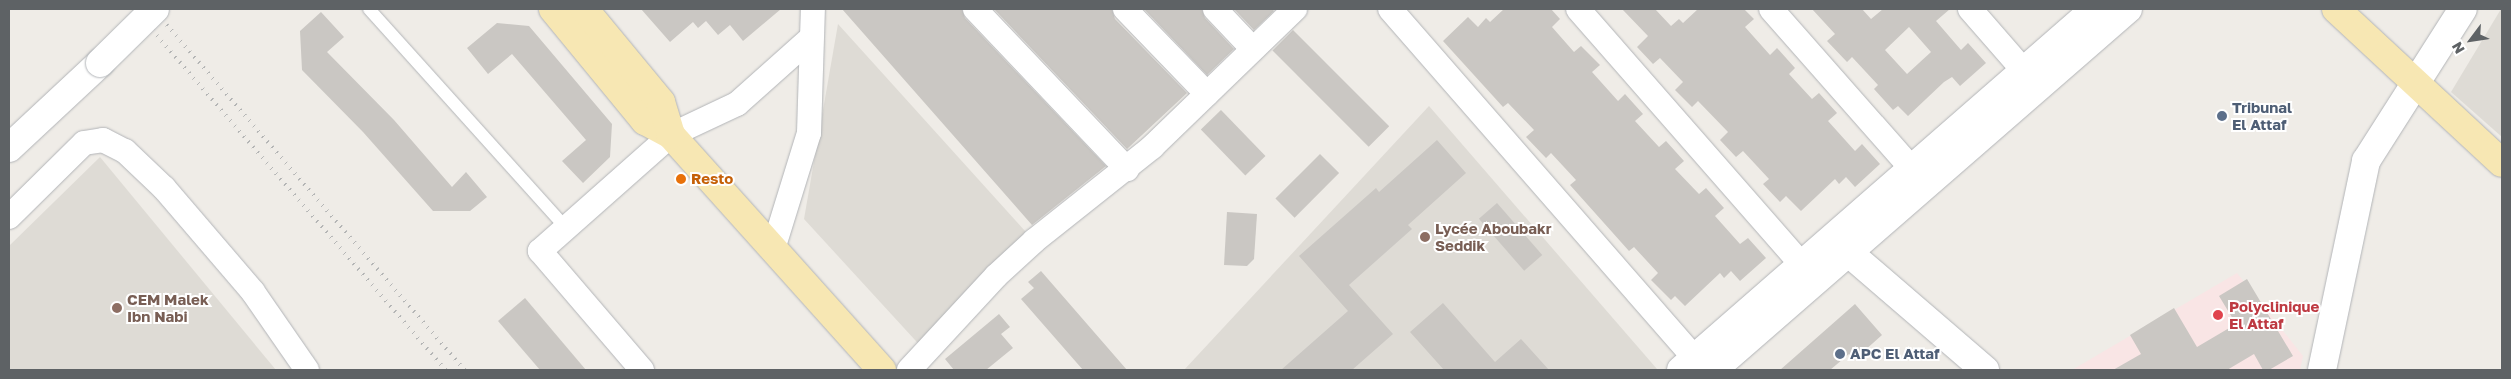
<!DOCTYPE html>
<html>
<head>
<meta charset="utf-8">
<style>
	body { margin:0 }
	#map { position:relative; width:2511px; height:379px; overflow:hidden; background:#efece7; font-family:"Golos Text",sans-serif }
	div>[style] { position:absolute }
	.education>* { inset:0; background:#dedbd5 }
	.medical>* { inset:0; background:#f9e5e5 }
	.building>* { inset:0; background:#cac7c3; transform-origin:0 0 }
	.roads { filter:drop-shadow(0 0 1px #b2b4b7) drop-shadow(0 0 1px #b2b4b7) }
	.lane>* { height:12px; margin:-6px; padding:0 6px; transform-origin:6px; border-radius:6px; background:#fff }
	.street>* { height:24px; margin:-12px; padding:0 12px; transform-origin:12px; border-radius:12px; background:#fff }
	.secondary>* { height:28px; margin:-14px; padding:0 14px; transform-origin:14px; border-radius:14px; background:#fff }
	.primary>* { height:28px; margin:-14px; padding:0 14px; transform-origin:14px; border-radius:14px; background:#f7e7b3 }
	.rail>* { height:4px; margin-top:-2px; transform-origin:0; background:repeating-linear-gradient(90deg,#b4b5b5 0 1px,transparent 0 7px) }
	.bridges { filter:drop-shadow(0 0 1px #b3b6b9) drop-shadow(0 0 1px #b3b6b9) }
	.secondary-bridge>* { height:28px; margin:-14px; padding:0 14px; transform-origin:14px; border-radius:14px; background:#fff }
	.dots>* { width:14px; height:14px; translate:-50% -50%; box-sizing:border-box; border:2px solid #fff; border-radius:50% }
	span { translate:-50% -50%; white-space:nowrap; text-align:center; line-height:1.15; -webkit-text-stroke:4px #fff; paint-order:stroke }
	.service-label { font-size:15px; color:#4e5e75; font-weight:700 }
	.left { translate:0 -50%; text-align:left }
	.food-label { font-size:15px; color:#c56008; font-weight:700 }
	.education-label { font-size:15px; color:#785e54; font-weight:700 }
	.health-label { font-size:15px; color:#be3a42; font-weight:700 }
	.frame { position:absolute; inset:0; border:10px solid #5e6265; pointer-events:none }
	.north { position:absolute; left:2446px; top:15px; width:50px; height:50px; -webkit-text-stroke:4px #fff; paint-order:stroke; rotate:239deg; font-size:14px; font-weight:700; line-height:20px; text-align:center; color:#5e6265 }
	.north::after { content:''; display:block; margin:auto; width:18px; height:22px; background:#5e6265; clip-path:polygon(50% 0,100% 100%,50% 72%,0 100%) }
</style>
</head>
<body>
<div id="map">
	<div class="education">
		<i style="clip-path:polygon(2501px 9px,2502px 9px,2502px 137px,2451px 92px)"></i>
		<i style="clip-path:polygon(838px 24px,1034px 241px,926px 352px,804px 219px)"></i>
		<i style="clip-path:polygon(1429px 106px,1657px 369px,1184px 370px)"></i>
		<i style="clip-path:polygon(100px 157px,276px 370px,9px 370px,9px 246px)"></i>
	</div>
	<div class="medical">
		<i style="clip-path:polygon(2237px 273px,2303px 356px,2300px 370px,2072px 370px)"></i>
	</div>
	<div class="building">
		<i style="clip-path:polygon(641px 9px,781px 9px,743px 41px,730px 25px,718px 35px,706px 21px,698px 28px,693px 22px,670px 42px)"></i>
		<i style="clip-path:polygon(842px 9px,962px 9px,965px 18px,1106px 166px,1032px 225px)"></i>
		<i style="clip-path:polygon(994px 9px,1112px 9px,1115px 19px,1187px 93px,1127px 149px)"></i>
		<i style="clip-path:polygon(1144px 9px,1202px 9px,1205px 18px,1234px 49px,1207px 75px)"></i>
		<i style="clip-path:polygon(1234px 9px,1272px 9px,1274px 11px,1254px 30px)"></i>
		<i style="clip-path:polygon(1504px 9px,1551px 9px,1560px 19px,1552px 27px,1574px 52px,1581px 46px,1600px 65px,1592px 72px,1618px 101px,1625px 94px,1643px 114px,1635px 121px,1659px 147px,1666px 141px,1684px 161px,1675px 169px,1699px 194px,1706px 188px,1724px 208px,1715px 216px,1740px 244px,1748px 238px,1766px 258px,1740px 281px,1731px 271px,1724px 278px,1720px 273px,1685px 306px,1675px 296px,1671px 300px,1651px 280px,1658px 273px,1634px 247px,1629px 251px,1570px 185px,1576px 180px,1551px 153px,1546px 158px,1526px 137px,1534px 130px,1508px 103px,1503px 107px,1443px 41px,1468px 17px,1478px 27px,1486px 18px,1490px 22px)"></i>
		<i style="clip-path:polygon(1622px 9px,1655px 9px,1671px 26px,1679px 19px,1683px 23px,1698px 9px,1744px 9px,1754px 19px,1745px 27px,1770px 55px,1777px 48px,1795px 68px,1789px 74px,1812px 99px,1819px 93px,1837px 113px,1828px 121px,1855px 151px,1862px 144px,1880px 164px,1855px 187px,1846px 177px,1839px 184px,1835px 179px,1801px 211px,1786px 196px,1780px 202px,1763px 184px,1769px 179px,1743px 151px,1736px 157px,1720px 140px,1728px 132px,1698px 101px,1692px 107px,1675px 90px,1683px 82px,1660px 58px,1653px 64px,1637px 47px,1648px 36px)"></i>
		<i style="clip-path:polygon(evenodd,1812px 9px,1862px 9px,1871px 19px,1883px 9px,1950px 9px,1936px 21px,1961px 50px,1968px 43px,1986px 63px,1960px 86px,1952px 77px,1944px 82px,1908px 116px,1898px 106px,1893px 110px,1874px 89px,1878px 85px,1852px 57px,1847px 62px,1827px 41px,1835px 34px,1812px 9px,1909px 27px,1931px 52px,1907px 74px,1885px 50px,1909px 27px)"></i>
		<i style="clip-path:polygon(321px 12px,344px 37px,327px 52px,394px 120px,452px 187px,466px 172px,487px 197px,470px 211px,433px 211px,363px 132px,302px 70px,300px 31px)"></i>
		<i style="clip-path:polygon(497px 23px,529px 26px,612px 124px,610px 157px,583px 183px,562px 161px,586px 140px,512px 54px,488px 74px,467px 48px)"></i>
		<i style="left:1293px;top:30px;width:136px;height:29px;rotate:45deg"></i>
		<i style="left:1221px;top:110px;width:64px;height:28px;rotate:46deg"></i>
		<i style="clip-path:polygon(1437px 140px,1466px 173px,1408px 225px,1412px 229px,1349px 285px,1393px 334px,1352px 370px,1281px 370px,1348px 311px,1299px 256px,1376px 188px,1379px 192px)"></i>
		<i style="left:1320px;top:154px;width:27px;height:63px;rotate:45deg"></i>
		<i style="left:1497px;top:203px;width:69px;height:24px;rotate:49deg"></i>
		<i style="clip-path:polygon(1227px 212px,1257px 214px,1254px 259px,1247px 266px,1224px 265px)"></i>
		<i style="clip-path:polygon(1041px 271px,1127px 370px,1083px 370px,1021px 299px,1034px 288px,1028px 282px)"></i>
		<i style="clip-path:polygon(2247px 279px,2293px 356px,2269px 370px,2263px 370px,2254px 354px,2227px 370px,2113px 370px,2141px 354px,2130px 335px,2174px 308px,2197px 347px,2236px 324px,2219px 296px)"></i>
		<i style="clip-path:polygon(525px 298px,586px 370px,540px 370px,498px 321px)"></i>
		<i style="clip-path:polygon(1443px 303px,1495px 362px,1521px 339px,1549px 370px,1444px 370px,1410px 332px)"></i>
		<i style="clip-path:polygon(1855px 304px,1882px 335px,1854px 360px,1849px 354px,1830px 370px,1780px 370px)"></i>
		<i style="clip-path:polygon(999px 314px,1010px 327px,1001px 334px,1013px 348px,986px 370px,954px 370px,945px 359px)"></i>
	</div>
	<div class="roads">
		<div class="lane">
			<i style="left:369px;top:9px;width:295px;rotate:48deg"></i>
		</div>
		<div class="street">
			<i style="left:975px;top:9px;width:221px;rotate:46.5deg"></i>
			<i style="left:1125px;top:9px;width:118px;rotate:46deg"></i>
			<i style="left:1215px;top:9px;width:55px;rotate:46.5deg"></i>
			<i style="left:1390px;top:9px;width:479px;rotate:48.9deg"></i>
			<i style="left:1578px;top:9px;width:340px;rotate:48.8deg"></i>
			<i style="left:1771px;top:9px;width:213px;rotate:48.6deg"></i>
			<i style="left:1970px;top:9px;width:82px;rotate:48.9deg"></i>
			<i style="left:9px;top:217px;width:105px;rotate:-44.6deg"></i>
			<i style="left:84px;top:143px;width:19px;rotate:-9deg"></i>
			<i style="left:103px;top:140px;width:25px;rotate:27deg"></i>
			<i style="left:125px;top:151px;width:54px;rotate:43.5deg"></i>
			<i style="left:164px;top:188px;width:137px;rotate:49.4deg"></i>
			<i style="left:253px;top:292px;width:95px;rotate:55.3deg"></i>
			<i style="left:774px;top:246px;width:118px;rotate:-72.8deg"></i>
			<i style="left:809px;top:133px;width:124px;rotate:-88.2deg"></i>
			<i style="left:642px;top:370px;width:157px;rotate:-130.6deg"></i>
			<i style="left:540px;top:251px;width:175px;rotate:-41.5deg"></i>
			<i style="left:671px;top:135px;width:73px;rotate:-25.2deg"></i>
			<i style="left:737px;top:104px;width:98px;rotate:-41.7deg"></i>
			<i style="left:909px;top:370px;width:128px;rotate:-47.2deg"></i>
			<i style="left:996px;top:276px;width:52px;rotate:-42.6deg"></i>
			<i style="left:1034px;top:241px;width:151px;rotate:-38.5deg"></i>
			<i style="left:1152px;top:147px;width:199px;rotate:-44deg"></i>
		</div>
		<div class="secondary">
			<i style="left:9px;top:148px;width:125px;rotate:-43deg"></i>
			<i style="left:1835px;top:241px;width:198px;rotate:40.7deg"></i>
			<i style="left:1681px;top:370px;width:549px;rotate:-41.09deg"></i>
			<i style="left:1713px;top:370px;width:550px;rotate:-41.02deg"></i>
			<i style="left:2322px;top:370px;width:214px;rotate:-78.1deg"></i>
			<i style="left:2366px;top:161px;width:180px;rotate:-57.5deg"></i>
		</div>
		<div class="primary">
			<i style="left:553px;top:9px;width:145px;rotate:50.6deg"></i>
			<i style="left:645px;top:121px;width:30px;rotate:28deg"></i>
			<i style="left:671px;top:135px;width:316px;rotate:48.1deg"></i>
			<i style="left:584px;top:9px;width:121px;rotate:50.4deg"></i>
			<i style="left:661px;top:102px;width:34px;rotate:73deg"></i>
			<i style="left:2336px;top:9px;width:226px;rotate:42.9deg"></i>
		</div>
	</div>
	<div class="rail">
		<i style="left:134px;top:9px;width:477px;rotate:49.2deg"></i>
		<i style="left:153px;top:9px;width:477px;rotate:49.2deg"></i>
	</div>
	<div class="bridges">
		<div class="secondary-bridge">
			<i style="left:100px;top:63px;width:77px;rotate:-44.5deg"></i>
		</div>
	</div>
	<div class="dots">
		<i style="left:2222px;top:116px;background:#5c6f8a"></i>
		<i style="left:681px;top:179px;background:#e8710a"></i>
		<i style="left:1425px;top:237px;background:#8d6e63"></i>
		<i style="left:117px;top:308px;background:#8d6e63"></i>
		<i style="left:2218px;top:315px;background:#e0444e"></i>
		<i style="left:1840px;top:354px;background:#5c6f8a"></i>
	</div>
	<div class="service-label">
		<span class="left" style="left:2232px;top:116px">Tribunal<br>El Attaf</span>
		<span class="left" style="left:1850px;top:354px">APC El Attaf</span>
	</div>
	<div class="food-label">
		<span class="left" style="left:691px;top:179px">Resto</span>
	</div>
	<div class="education-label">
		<span class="left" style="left:1435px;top:237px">Lycée Aboubakr<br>Seddik</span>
		<span class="left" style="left:127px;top:308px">CEM Malek<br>Ibn Nabi</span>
	</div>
	<div class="health-label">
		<span class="left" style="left:2229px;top:315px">Polyclinique<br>El Attaf</span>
	</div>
	<div class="frame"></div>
	<div class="north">N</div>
</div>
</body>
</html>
